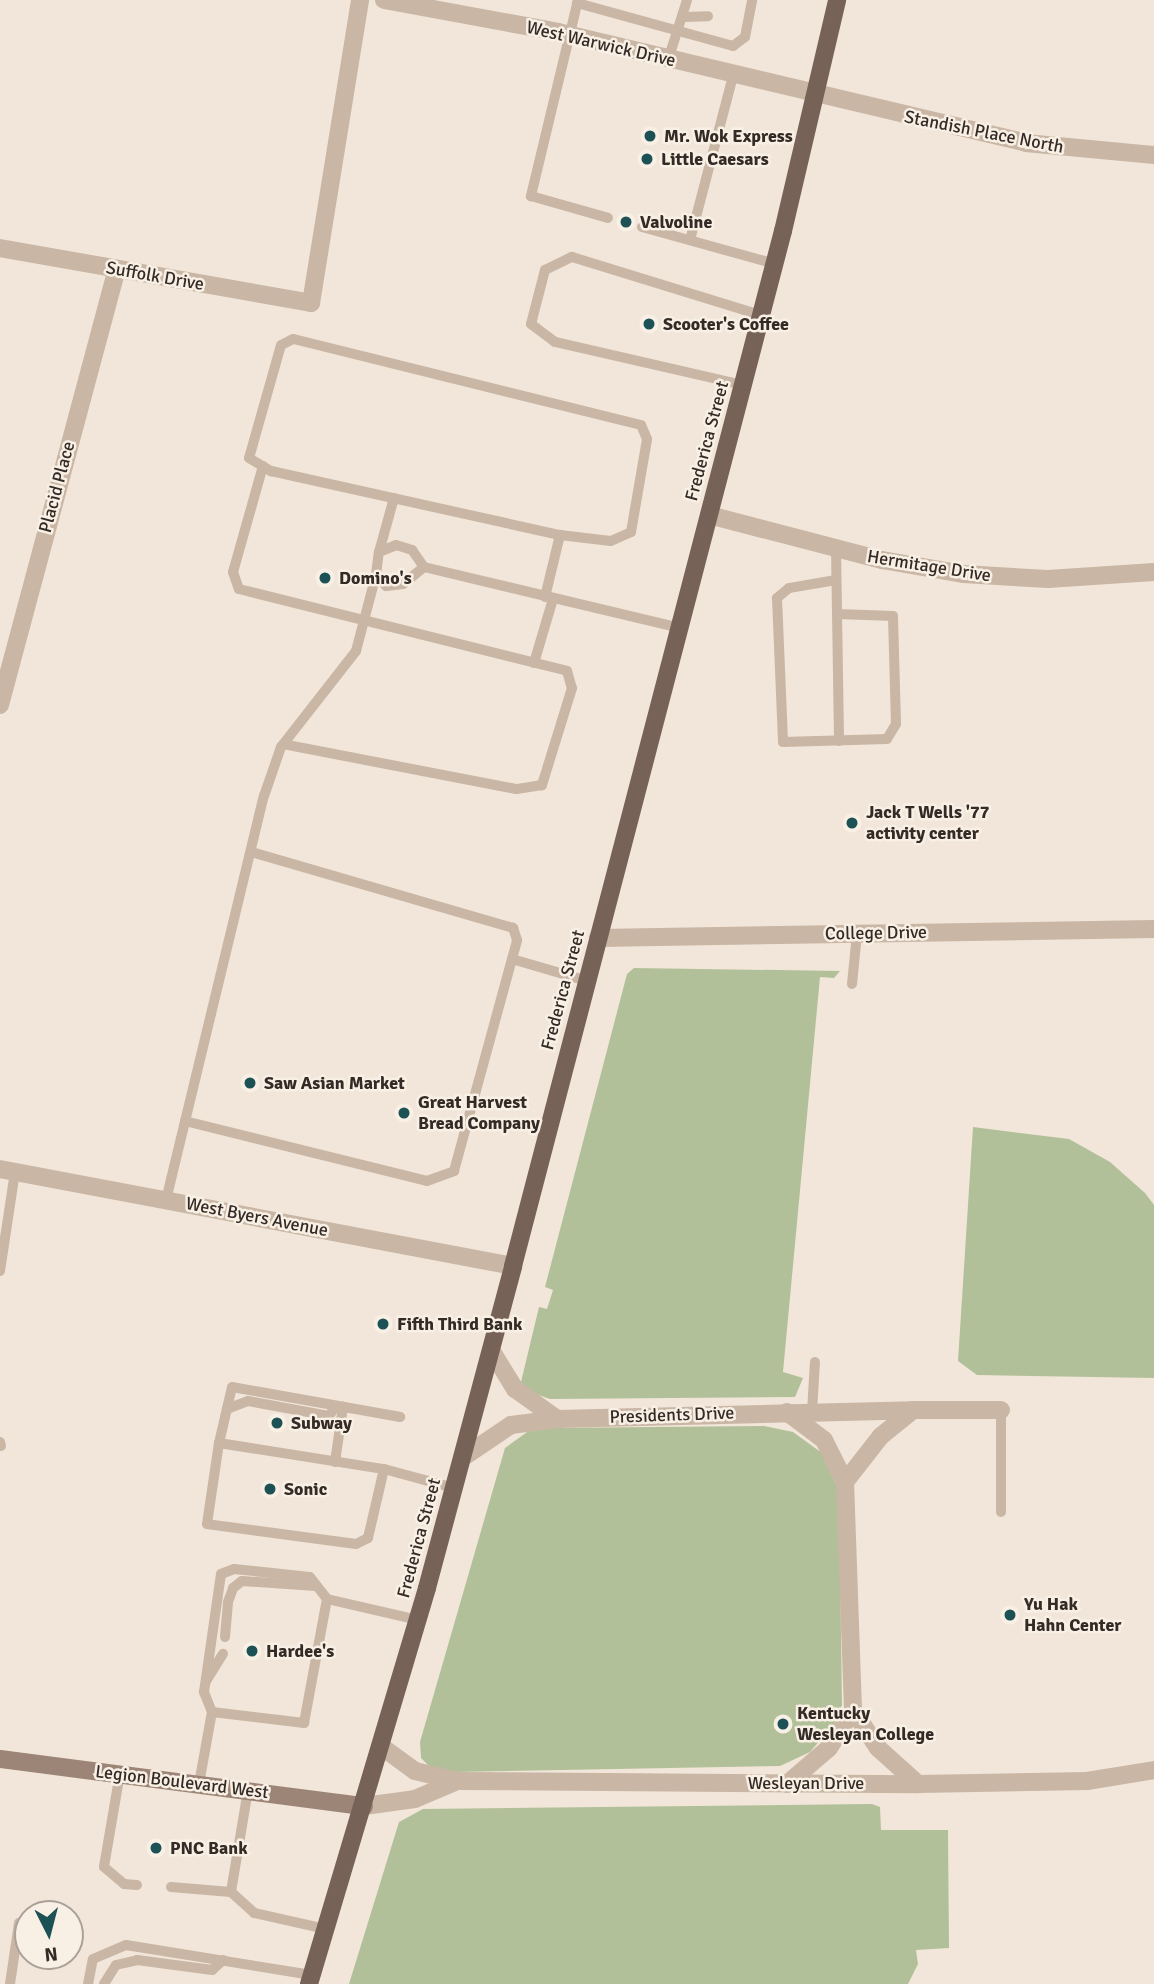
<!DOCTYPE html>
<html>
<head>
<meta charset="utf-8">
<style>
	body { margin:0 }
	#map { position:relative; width:1154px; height:1984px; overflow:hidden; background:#f1e6d9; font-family:Signika,sans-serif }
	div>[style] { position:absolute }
	.green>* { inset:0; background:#b2c099 }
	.lane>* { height:10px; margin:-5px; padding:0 5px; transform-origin:5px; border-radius:5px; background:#c9b6a5 }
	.street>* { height:18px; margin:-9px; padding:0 9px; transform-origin:9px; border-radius:9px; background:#c9b6a5 }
	.secondary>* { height:18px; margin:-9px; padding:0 9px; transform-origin:9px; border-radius:9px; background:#9c8576 }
	.primary>* { height:18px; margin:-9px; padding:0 9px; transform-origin:9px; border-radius:9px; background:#776257 }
	.dots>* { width:19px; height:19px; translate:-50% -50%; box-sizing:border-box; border:4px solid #f9f0e5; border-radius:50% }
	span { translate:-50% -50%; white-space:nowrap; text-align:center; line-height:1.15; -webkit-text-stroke:5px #f9f0e5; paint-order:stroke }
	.street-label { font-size:18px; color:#352b26 }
	.poi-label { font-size:18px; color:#352b26; font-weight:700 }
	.left { translate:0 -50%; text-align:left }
	.north { position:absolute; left:14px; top:1900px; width:70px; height:70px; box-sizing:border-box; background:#f9f0e5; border:2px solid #aba199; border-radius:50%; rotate:174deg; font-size:19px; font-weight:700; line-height:28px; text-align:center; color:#352b26 }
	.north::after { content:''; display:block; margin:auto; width:24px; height:32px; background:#1c5156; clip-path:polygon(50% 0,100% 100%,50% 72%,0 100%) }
</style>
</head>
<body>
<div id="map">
	<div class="green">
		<i style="clip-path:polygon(634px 968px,840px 971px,834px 978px,820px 977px,783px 1372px,803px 1378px,795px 1397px,550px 1399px,527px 1391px,521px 1382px,539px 1307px,547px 1309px,553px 1290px,545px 1287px,627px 974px)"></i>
		<i style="clip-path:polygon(973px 1127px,1069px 1139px,1110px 1162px,1145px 1193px,1154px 1205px,1154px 1378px,977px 1375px,958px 1361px)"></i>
		<i style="clip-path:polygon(764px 1426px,793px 1432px,822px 1453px,839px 1491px,842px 1705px,834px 1724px,810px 1752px,780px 1766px,455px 1772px,429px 1766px,421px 1758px,420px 1742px,505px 1448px,530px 1430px,546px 1428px)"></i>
		<i style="clip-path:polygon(872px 1804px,880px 1807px,881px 1830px,948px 1830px,949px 1948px,916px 1950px,918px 1964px,908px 1984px,349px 1984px,399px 1822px,423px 1809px)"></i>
	</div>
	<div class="lane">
		<i style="left:578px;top:0;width:202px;rotate:103.5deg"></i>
		<i style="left:531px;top:196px;width:80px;rotate:15.9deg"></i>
		<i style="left:577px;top:3px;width:162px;rotate:15.4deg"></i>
		<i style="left:733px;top:46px;width:15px;rotate:-37deg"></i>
		<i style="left:745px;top:37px;width:38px;rotate:-79deg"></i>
		<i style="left:684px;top:17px;width:24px;rotate:-2deg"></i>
		<i style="left:668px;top:60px;width:63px;rotate:-72.4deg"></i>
		<i style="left:642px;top:227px;width:138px;rotate:15.5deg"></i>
		<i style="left:690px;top:240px;width:170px;rotate:-75.3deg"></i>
		<i style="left:743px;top:385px;width:193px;rotate:-167.1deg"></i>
		<i style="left:555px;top:342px;width:30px;rotate:-143deg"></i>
		<i style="left:531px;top:324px;width:56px;rotate:-75.5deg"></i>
		<i style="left:545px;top:270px;width:30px;rotate:-26deg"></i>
		<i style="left:572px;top:257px;width:198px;rotate:17.1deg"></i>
		<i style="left:263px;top:466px;width:110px;rotate:105.8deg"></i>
		<i style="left:233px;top:572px;width:18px;rotate:71deg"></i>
		<i style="left:239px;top:589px;width:338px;rotate:14deg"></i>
		<i style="left:567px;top:671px;width:18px;rotate:74deg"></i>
		<i style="left:572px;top:688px;width:102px;rotate:107.2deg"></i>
		<i style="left:542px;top:785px;width:26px;rotate:171deg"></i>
		<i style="left:516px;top:789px;width:237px;rotate:-169.1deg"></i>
		<i style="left:836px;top:548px;width:193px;rotate:89.1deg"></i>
		<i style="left:379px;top:552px;width:56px;rotate:-74.5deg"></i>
		<i style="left:424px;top:567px;width:27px;rotate:141deg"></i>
		<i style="left:403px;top:584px;width:17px;rotate:173deg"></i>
		<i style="left:386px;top:586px;width:15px;rotate:-132deg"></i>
		<i style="left:376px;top:575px;width:23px;rotate:-83deg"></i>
		<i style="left:379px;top:552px;width:18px;rotate:-22deg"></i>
		<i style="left:396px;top:545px;width:17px;rotate:17deg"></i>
		<i style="left:412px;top:550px;width:21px;rotate:55deg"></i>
		<i style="left:424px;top:567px;width:263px;rotate:13.4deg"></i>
		<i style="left:836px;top:580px;width:48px;rotate:170.3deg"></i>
		<i style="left:789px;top:588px;width:16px;rotate:140deg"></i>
		<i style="left:777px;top:598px;width:144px;rotate:87.6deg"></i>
		<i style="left:783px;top:742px;width:104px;rotate:-1.7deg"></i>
		<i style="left:887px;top:739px;width:17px;rotate:-59deg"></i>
		<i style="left:896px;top:724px;width:108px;rotate:-91.6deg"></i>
		<i style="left:893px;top:616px;width:56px;rotate:-178deg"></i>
		<i style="left:545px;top:597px;width:64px;rotate:-76.4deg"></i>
		<i style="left:560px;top:535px;width:51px;rotate:6.7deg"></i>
		<i style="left:611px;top:541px;width:22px;rotate:-24deg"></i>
		<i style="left:631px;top:532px;width:94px;rotate:-80.2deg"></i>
		<i style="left:647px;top:439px;width:15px;rotate:-113deg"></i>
		<i style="left:641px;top:425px;width:358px;rotate:-166.1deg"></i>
		<i style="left:293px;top:339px;width:13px;rotate:153deg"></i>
		<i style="left:281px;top:345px;width:117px;rotate:105.8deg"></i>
		<i style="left:249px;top:458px;width:26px;rotate:31deg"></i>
		<i style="left:271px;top:471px;width:296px;rotate:12.5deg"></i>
		<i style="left:534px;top:663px;width:67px;rotate:-73.5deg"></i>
		<i style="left:512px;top:959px;width:78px;rotate:16.3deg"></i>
		<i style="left:852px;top:984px;width:50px;rotate:-84.3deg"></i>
		<i style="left:185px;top:1121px;width:249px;rotate:13.9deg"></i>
		<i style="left:427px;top:1181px;width:29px;rotate:-20deg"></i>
		<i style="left:454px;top:1171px;width:239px;rotate:-74.7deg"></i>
		<i style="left:517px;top:940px;width:13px;rotate:-108deg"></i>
		<i style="left:513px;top:928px;width:273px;rotate:-163.8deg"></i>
		<i style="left:166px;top:1200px;width:416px;rotate:-76.4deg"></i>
		<i style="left:264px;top:796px;width:52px;rotate:-70.9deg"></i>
		<i style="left:281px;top:747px;width:122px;rotate:-52deg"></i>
		<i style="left:356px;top:651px;width:79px;rotate:-75.3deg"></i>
		<i style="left:0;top:1271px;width:100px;rotate:-81.4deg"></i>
		<i style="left:227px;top:1409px;width:22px;rotate:-21deg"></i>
		<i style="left:248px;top:1401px;width:82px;rotate:10.5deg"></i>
		<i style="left:329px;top:1416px;width:12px;rotate:-55deg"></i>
		<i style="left:812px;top:1412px;width:50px;rotate:-86.6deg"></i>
		<i style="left:0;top:1442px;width:4px;rotate:76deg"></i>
		<i style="left:219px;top:1443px;width:57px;rotate:-76.9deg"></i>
		<i style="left:232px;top:1387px;width:171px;rotate:10.1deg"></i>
		<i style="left:335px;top:1462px;width:56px;rotate:-81.7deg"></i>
		<i style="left:384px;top:1469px;width:71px;rotate:103.1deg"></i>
		<i style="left:368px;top:1538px;width:13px;rotate:153deg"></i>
		<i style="left:356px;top:1544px;width:150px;rotate:-172.4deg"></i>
		<i style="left:207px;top:1524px;width:82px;rotate:-81.6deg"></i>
		<i style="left:219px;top:1443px;width:167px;rotate:9deg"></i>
		<i style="left:384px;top:1469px;width:73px;rotate:15.2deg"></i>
		<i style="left:1001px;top:1512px;width:102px;rotate:-90deg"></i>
		<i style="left:225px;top:1637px;width:35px;rotate:-85deg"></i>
		<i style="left:228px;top:1602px;width:15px;rotate:-70deg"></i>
		<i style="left:233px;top:1588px;width:11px;rotate:-38deg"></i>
		<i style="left:242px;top:1581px;width:74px;rotate:3.9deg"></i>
		<i style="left:206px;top:1681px;width:32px;rotate:-58deg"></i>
		<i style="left:212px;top:1712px;width:22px;rotate:-112deg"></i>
		<i style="left:204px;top:1692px;width:119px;rotate:-81.8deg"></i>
		<i style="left:221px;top:1574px;width:14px;rotate:-21deg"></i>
		<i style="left:234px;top:1569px;width:76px;rotate:6deg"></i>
		<i style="left:310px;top:1577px;width:28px;rotate:52deg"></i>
		<i style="left:120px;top:1773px;width:95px;rotate:99.7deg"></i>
		<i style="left:104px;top:1867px;width:26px;rotate:40deg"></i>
		<i style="left:124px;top:1884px;width:13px;rotate:4deg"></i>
		<i style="left:199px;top:1784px;width:73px;rotate:-79.8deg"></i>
		<i style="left:212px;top:1712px;width:93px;rotate:6.8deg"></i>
		<i style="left:304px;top:1723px;width:126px;rotate:-79.5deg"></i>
		<i style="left:327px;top:1599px;width:93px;rotate:13deg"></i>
		<i style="left:248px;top:1790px;width:103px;rotate:99.5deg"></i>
		<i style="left:231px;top:1892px;width:31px;rotate:42deg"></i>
		<i style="left:254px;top:1913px;width:74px;rotate:12.5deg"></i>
		<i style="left:171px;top:1887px;width:60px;rotate:4.8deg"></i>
		<i style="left:10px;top:1984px;width:62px;rotate:-81.6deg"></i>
		<i style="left:88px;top:1984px;width:25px;rotate:-79deg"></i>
		<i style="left:93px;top:1959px;width:36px;rotate:-23deg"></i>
		<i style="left:126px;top:1945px;width:188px;rotate:9.2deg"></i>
		<i style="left:104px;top:1984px;width:22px;rotate:-58deg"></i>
		<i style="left:116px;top:1965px;width:22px;rotate:-13deg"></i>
		<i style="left:137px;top:1960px;width:76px;rotate:7.6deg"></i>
		<i style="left:212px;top:1970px;width:15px;rotate:-42deg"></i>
	</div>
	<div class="street">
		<i style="left:384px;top:0;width:177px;rotate:10.4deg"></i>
		<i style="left:558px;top:32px;width:481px;rotate:13.3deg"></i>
		<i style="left:1026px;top:143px;width:129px;rotate:5.4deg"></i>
		<i style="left:0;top:248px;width:316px;rotate:10deg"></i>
		<i style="left:311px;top:303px;width:307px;rotate:-80.8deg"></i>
		<i style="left:709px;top:515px;width:179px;rotate:14.6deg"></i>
		<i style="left:882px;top:560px;width:82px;rotate:9.8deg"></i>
		<i style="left:963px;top:574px;width:85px;rotate:3.4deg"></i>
		<i style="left:1048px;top:579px;width:106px;rotate:-3.8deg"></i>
		<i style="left:0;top:705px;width:451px;rotate:-75deg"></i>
		<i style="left:598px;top:938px;width:556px;rotate:-0.93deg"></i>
		<i style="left:0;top:1169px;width:522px;rotate:10.71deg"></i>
		<i style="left:491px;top:1350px;width:46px;rotate:58.4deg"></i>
		<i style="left:515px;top:1389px;width:52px;rotate:35.5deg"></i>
		<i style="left:557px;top:1419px;width:356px;rotate:-1.4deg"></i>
		<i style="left:787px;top:1412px;width:46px;rotate:37.1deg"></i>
		<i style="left:824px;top:1440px;width:47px;rotate:63.4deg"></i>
		<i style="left:462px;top:1458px;width:59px;rotate:-34deg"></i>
		<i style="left:511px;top:1425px;width:46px;rotate:-7.4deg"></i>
		<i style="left:382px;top:1747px;width:41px;rotate:36deg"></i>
		<i style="left:415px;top:1771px;width:43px;rotate:13.4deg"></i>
		<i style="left:787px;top:1784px;width:55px;rotate:-40.6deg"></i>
		<i style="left:829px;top:1748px;width:45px;rotate:-57.7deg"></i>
		<i style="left:918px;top:1784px;width:54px;rotate:-138deg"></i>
		<i style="left:878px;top:1748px;width:45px;rotate:-123.3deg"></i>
		<i style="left:853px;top:1710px;width:228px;rotate:-92deg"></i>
		<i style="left:845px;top:1482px;width:58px;rotate:-52deg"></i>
		<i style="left:881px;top:1436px;width:41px;rotate:-39.1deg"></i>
		<i style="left:913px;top:1410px;width:88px"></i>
		<i style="left:364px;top:1806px;width:51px;rotate:-7.8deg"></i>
		<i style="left:415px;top:1799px;width:46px;rotate:-23.2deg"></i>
		<i style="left:457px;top:1781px;width:461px;rotate:0.4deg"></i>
		<i style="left:918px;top:1784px;width:169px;rotate:-1deg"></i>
		<i style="left:1087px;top:1781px;width:68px;rotate:-9.3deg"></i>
	</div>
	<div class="secondary">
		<i style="left:0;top:1759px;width:367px;rotate:7.4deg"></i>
	</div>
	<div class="primary">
		<i style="left:309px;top:1984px;width:413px;rotate:-73.4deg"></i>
		<i style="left:427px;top:1588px;width:333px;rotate:-75deg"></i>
		<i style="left:513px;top:1266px;width:1070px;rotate:-75.38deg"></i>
		<i style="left:783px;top:231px;width:237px;rotate:-76.8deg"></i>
	</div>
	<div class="dots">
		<i style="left:650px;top:136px;background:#1c5156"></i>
		<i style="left:647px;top:159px;background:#1c5156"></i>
		<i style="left:626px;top:222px;background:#1c5156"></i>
		<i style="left:649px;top:324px;background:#1c5156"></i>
		<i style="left:325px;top:578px;background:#1c5156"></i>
		<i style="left:852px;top:823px;background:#1c5156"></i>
		<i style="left:250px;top:1083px;background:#1c5156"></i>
		<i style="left:404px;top:1113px;background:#1c5156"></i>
		<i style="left:383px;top:1324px;background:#1c5156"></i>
		<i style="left:277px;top:1423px;background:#1c5156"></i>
		<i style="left:270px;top:1489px;background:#1c5156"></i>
		<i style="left:1010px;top:1615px;background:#1c5156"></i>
		<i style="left:252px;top:1651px;background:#1c5156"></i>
		<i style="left:783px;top:1724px;background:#1c5156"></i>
		<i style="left:156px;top:1848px;background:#1c5156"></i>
	</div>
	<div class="street-label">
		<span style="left:601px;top:44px;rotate:13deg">West Warwick Drive</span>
		<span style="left:984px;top:132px;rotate:11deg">Standish Place North</span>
		<span style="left:155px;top:276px;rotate:10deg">Suffolk Drive</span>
		<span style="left:707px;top:441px;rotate:-75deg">Frederica Street</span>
		<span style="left:57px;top:487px;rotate:-75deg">Placid Place</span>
		<span style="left:929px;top:566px;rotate:9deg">Hermitage Drive</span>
		<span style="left:876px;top:933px;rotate:-1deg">College Drive</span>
		<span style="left:563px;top:990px;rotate:-75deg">Frederica Street</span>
		<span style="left:257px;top:1217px;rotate:11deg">West Byers Avenue</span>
		<span style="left:672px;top:1415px;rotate:-2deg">Presidents Drive</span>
		<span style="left:419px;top:1538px;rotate:-75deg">Frederica Street</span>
		<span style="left:182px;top:1782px;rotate:7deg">Legion Boulevard West</span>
		<span style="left:806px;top:1783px">Wesleyan Drive</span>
	</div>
	<div class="poi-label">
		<span class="left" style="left:664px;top:136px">Mr. Wok Express</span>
		<span class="left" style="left:661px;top:159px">Little Caesars</span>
		<span class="left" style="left:640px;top:222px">Valvoline</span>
		<span class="left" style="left:663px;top:324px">Scooter's Coffee</span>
		<span class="left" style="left:339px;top:578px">Domino's</span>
		<span class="left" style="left:866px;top:823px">Jack T Wells '77<br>activity center</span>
		<span class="left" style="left:264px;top:1083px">Saw Asian Market</span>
		<span class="left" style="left:418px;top:1113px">Great Harvest<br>Bread Company</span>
		<span class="left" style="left:397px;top:1324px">Fifth Third Bank</span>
		<span class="left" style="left:291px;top:1423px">Subway</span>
		<span class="left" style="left:284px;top:1489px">Sonic</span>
		<span class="left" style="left:1024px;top:1615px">Yu Hak<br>Hahn Center</span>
		<span class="left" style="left:266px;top:1651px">Hardee's</span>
		<span class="left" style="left:797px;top:1724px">Kentucky<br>Wesleyan College</span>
		<span class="left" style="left:170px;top:1848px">PNC Bank</span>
	</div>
	<div class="north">N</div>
</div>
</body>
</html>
